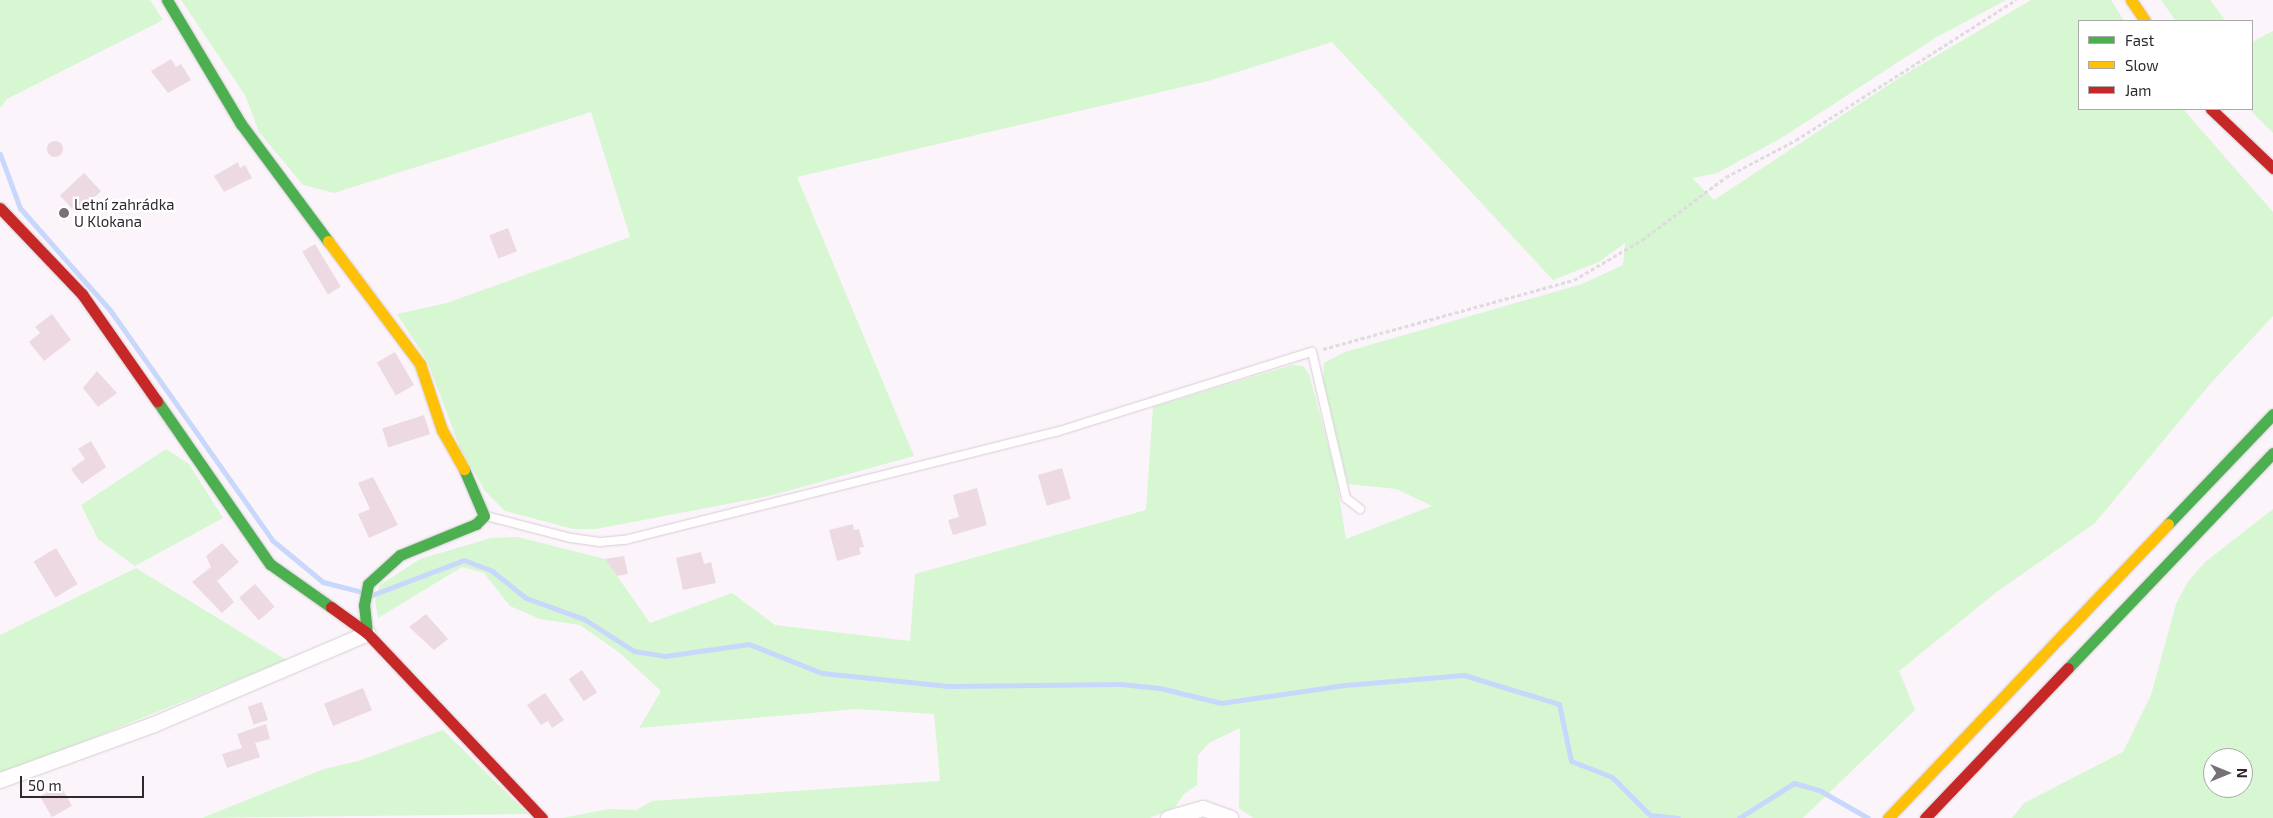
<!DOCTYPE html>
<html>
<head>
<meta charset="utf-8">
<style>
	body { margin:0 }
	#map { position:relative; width:2273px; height:818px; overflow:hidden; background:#fcf4fb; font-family:"Exo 2",sans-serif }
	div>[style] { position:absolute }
	.green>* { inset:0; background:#d6f7d1 }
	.stream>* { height:5px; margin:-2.5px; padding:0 2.5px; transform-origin:2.5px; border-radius:2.5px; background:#c8d7fc }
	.building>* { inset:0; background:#edd9e2; transform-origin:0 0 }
	.round { border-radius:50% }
	.path>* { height:3px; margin-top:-1.5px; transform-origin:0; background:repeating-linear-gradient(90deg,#dfdcdf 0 4px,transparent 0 6.5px) }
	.roads { filter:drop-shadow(0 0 1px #d4ced3) drop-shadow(0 0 1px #d4ced3) }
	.lane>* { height:8px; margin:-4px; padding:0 4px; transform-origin:4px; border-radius:4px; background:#fffdfe }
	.street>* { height:15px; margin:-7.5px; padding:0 7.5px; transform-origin:7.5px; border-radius:7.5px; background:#fffdfe }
	.fast>* { height:11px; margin:-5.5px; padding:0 5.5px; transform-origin:5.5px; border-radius:5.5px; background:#4caf50 }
	.slow>* { height:11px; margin:-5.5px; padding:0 5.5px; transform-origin:5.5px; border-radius:5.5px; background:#ffc107 }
	.jam>* { height:11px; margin:-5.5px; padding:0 5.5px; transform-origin:5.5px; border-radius:5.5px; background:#c62828 }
	.dots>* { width:14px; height:14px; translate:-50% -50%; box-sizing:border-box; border:2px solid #fff; border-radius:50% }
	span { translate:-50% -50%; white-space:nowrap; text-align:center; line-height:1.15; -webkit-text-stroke:5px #fff; paint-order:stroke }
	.poi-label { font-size:15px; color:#2f292e }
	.left { translate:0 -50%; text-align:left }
	.legend { position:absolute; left:2078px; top:20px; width:175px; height:90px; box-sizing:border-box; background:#fff; border:1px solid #aca9ab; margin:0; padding:6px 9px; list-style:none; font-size:15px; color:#2f292e }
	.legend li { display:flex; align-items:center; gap:10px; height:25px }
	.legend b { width:25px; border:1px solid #aca9ab }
	.north { position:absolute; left:2203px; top:748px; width:50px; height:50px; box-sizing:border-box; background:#fff; border:1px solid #aca9ab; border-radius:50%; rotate:90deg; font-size:14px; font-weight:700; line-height:20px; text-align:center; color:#2f292e }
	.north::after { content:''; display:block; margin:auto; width:18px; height:22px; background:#777076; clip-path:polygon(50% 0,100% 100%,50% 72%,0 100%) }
	.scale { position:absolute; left:20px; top:776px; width:124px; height:22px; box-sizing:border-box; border:2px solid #2f292e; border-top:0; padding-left:6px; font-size:15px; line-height:18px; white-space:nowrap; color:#2f292e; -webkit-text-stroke:4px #fff; paint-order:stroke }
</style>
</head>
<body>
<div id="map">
	<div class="green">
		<i style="clip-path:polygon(0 0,150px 0,163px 20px,7px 99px,0 108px)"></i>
		<i style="clip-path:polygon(181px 0,2006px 0,1935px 38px,1783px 137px,1717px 173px,1692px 178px,1714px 200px,1902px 76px,2031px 0,2111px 0,2124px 21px,2079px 21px,2079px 109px,2183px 109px,2273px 212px,2273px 316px,2211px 383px,2095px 523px,1998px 591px,1899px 671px,1915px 710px,1803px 818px,1253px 818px,1239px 808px,1240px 728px,1209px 743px,1198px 755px,1197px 785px,1184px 794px,1175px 807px,1150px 818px,562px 818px,609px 809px,636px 810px,652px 801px,940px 781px,934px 714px,857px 709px,639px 728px,661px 691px,620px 653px,580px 625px,540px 619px,510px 606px,484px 573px,462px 567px,378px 618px,375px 600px,380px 585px,420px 559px,491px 538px,518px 537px,605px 559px,650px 623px,732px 593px,775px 625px,910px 641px,915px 574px,1146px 510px,1153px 407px,1292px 365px,1303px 366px,1309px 374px,1335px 471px,1346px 539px,1432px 506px,1396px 489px,1348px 484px,1323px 380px,1324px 363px,1345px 352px,1582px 284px,1623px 265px,1625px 243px,1599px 262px,1553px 280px,1332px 42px,1212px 80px,797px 177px,914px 456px,769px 496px,596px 529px,573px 529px,505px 511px,485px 491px,460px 448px,427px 360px,397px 314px,447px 303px,630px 237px,591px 112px,334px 193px,303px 185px,259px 132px,245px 95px)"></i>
		<i style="clip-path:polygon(2161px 0,2210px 0,2226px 21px,2176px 21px)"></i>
		<i style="clip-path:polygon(2273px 31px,2273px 133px,2249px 109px,2252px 42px)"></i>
		<i style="clip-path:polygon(166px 449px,189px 464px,223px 518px,135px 566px,98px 539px,81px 505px)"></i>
		<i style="clip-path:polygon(evenodd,2273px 509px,2273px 818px,2012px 818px,2024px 803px,2123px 752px,2151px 695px,2176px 604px,2187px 583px,2204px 563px,2273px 509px,2213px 758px,2243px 758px,2243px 788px,2213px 788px,2213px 758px)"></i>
		<i style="clip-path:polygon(136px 568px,286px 660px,0 775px,0 635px)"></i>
		<i style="clip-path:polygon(443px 730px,528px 814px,202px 818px,324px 769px,358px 761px)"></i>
	</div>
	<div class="stream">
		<i style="left:0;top:154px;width:58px;rotate:69.7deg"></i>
		<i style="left:20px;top:208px;width:136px;rotate:48.6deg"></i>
		<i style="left:110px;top:310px;width:281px;rotate:54.8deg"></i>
		<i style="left:272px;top:540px;width:66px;rotate:39.5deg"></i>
		<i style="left:323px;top:582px;width:40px;rotate:14.4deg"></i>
		<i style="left:372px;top:595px;width:98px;rotate:-20.8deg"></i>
		<i style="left:464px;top:560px;width:30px;rotate:21deg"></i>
		<i style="left:492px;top:571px;width:43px;rotate:38.5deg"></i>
		<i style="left:526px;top:598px;width:62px;rotate:19.9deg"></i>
		<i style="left:584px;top:619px;width:59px;rotate:32.6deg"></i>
		<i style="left:634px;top:651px;width:31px;rotate:9deg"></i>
		<i style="left:665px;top:656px;width:85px;rotate:-8.1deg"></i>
		<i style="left:749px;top:644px;width:79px;rotate:21.7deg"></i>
		<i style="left:822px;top:673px;width:127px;rotate:5.9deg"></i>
		<i style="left:948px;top:686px;width:172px;rotate:-0.7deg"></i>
		<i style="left:1120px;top:684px;width:40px;rotate:5.7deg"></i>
		<i style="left:1160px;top:688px;width:63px;rotate:13.8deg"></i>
		<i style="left:1221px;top:703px;width:125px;rotate:-8.3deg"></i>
		<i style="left:1345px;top:685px;width:119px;rotate:-4.8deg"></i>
		<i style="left:1464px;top:675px;width:99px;rotate:17deg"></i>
		<i style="left:1559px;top:704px;width:58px;rotate:78.1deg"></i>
		<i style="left:1571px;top:761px;width:44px;rotate:21.3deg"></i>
		<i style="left:1612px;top:777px;width:54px;rotate:45deg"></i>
		<i style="left:1650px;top:815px;width:28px;rotate:6deg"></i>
		<i style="left:1739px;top:818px;width:65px;rotate:-32.5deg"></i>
		<i style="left:1794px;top:783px;width:26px;rotate:16deg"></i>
		<i style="left:1819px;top:790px;width:56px;rotate:29.7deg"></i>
	</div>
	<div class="building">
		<i style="clip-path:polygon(171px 59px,176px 67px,181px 64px,191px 80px,168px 93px,151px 71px)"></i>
		<i class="round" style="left:47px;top:141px;width:16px;height:16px"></i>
		<i style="clip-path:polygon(238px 162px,240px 168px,245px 165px,252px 178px,224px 192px,214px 176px)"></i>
		<i style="left:84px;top:173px;width:25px;height:33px;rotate:47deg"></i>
		<i style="left:508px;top:228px;width:25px;height:20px;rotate:69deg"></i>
		<i style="left:315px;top:244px;width:50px;height:15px;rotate:59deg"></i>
		<i style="clip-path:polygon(52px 314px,71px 340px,44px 361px,29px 342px,40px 333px,35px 327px)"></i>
		<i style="left:395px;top:352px;width:38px;height:21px;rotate:60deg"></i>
		<i style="clip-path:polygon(97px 371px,117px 393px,98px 407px,83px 388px)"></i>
		<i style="left:424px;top:415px;width:20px;height:44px;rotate:72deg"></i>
		<i style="clip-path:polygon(91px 441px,106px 467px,82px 484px,71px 469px,85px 459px,78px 449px)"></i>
		<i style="left:1062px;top:468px;width:32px;height:25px;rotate:74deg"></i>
		<i style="clip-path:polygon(373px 477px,398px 525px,369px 538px,358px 514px,370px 509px,358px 483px)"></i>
		<i style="clip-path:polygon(977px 488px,987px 525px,953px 535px,948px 520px,959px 517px,953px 495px)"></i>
		<i style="clip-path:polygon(853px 524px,854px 530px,859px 529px,864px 547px,859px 548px,861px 554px,837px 561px,829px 530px)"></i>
		<i style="clip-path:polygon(222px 543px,239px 562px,217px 581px,234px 602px,222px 613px,192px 582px,211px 567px,206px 556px)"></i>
		<i style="left:56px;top:548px;width:42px;height:26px;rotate:59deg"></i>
		<i style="clip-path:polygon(701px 552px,704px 564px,711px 562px,716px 583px,683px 590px,676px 558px)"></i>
		<i style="clip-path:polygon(624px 556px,628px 574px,617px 576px,605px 559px)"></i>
		<i style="left:255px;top:584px;width:30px;height:21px;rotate:49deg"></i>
		<i style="clip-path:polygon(426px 614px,448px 639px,434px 650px,409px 627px)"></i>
		<i style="left:582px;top:670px;width:27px;height:16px;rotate:56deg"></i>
		<i style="left:363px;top:688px;width:24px;height:42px;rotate:68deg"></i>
		<i style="clip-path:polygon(545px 693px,564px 720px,552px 728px,548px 721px,541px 725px,527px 705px)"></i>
		<i style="left:262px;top:702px;width:19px;height:15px;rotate:72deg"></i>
		<i style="clip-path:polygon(266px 724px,270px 739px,255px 743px,260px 757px,227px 768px,222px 754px,242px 748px,237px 734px)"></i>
		<i style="left:60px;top:785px;width:24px;height:23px;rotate:60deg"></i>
	</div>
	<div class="path">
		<i style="left:1323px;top:349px;width:260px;rotate:-15.4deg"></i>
		<i style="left:1574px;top:280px;width:79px;rotate:-30.5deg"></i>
		<i style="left:1642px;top:240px;width:105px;rotate:-36.9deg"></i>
		<i style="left:1726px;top:177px;width:79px;rotate:-27.9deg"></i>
		<i style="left:1796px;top:140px;width:261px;rotate:-32.5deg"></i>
	</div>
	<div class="roads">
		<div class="lane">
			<i style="left:486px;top:516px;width:88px;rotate:14.5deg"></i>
			<i style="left:571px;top:538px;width:29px;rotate:8deg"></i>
			<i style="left:600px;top:542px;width:25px;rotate:-5deg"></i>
			<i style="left:625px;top:540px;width:444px;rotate:-14.1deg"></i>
			<i style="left:1056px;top:432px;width:268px;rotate:-17.4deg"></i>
			<i style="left:1312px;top:352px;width:150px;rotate:76.9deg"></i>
			<i style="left:1346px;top:498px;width:18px;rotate:38deg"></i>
		</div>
		<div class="street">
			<i style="left:0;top:780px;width:164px;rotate:-20deg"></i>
			<i style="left:154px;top:724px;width:232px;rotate:-23.1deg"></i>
			<i style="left:1168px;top:818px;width:36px;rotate:-16deg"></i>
			<i style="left:1203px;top:808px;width:29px;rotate:20deg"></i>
		</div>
		<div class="fast">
			<i style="left:167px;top:0;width:144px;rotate:59.2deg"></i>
			<i style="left:241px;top:124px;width:146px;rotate:53.4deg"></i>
			<i style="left:157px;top:401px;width:198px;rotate:55.3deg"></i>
			<i style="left:270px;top:564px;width:75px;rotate:35.2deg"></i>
			<i style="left:2168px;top:524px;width:152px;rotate:-46.3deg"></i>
			<i style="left:367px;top:633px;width:28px;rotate:-96deg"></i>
			<i style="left:364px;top:605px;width:21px;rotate:-79deg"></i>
			<i style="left:368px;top:584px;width:43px;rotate:-42.2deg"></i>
			<i style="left:400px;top:555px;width:82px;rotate:-22.2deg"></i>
			<i style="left:476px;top:524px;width:11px;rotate:-45deg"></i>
			<i style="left:484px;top:516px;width:51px;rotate:-113.1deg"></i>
			<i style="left:2068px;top:668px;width:297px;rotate:-46.4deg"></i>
		</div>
		<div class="slow">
			<i style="left:2131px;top:0;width:25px;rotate:56deg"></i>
			<i style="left:328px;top:241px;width:154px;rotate:53.2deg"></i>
			<i style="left:420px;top:364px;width:70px;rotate:71.6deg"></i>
			<i style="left:442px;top:430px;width:45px;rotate:60.6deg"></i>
			<i style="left:1888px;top:818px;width:406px;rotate:-46.4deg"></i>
		</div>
		<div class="jam">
			<i style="left:2211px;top:109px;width:86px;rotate:43.6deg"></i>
			<i style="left:0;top:208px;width:119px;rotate:46.4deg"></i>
			<i style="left:82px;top:294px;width:131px;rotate:55deg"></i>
			<i style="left:331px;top:607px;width:44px;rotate:35.8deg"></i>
			<i style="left:367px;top:633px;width:255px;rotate:46.6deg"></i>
			<i style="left:1925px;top:818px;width:207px;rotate:-46.4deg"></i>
		</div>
	</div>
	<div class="dots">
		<i style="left:64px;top:213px;background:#777076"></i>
	</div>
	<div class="poi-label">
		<span class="left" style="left:74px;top:213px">Letní zahrádka<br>U Klokana</span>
	</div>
	<ul class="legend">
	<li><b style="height:6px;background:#4caf50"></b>Fast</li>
	<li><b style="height:6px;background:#ffc107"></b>Slow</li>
	<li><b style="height:6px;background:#c62828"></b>Jam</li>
	</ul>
	<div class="north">N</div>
	<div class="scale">50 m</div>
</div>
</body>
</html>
